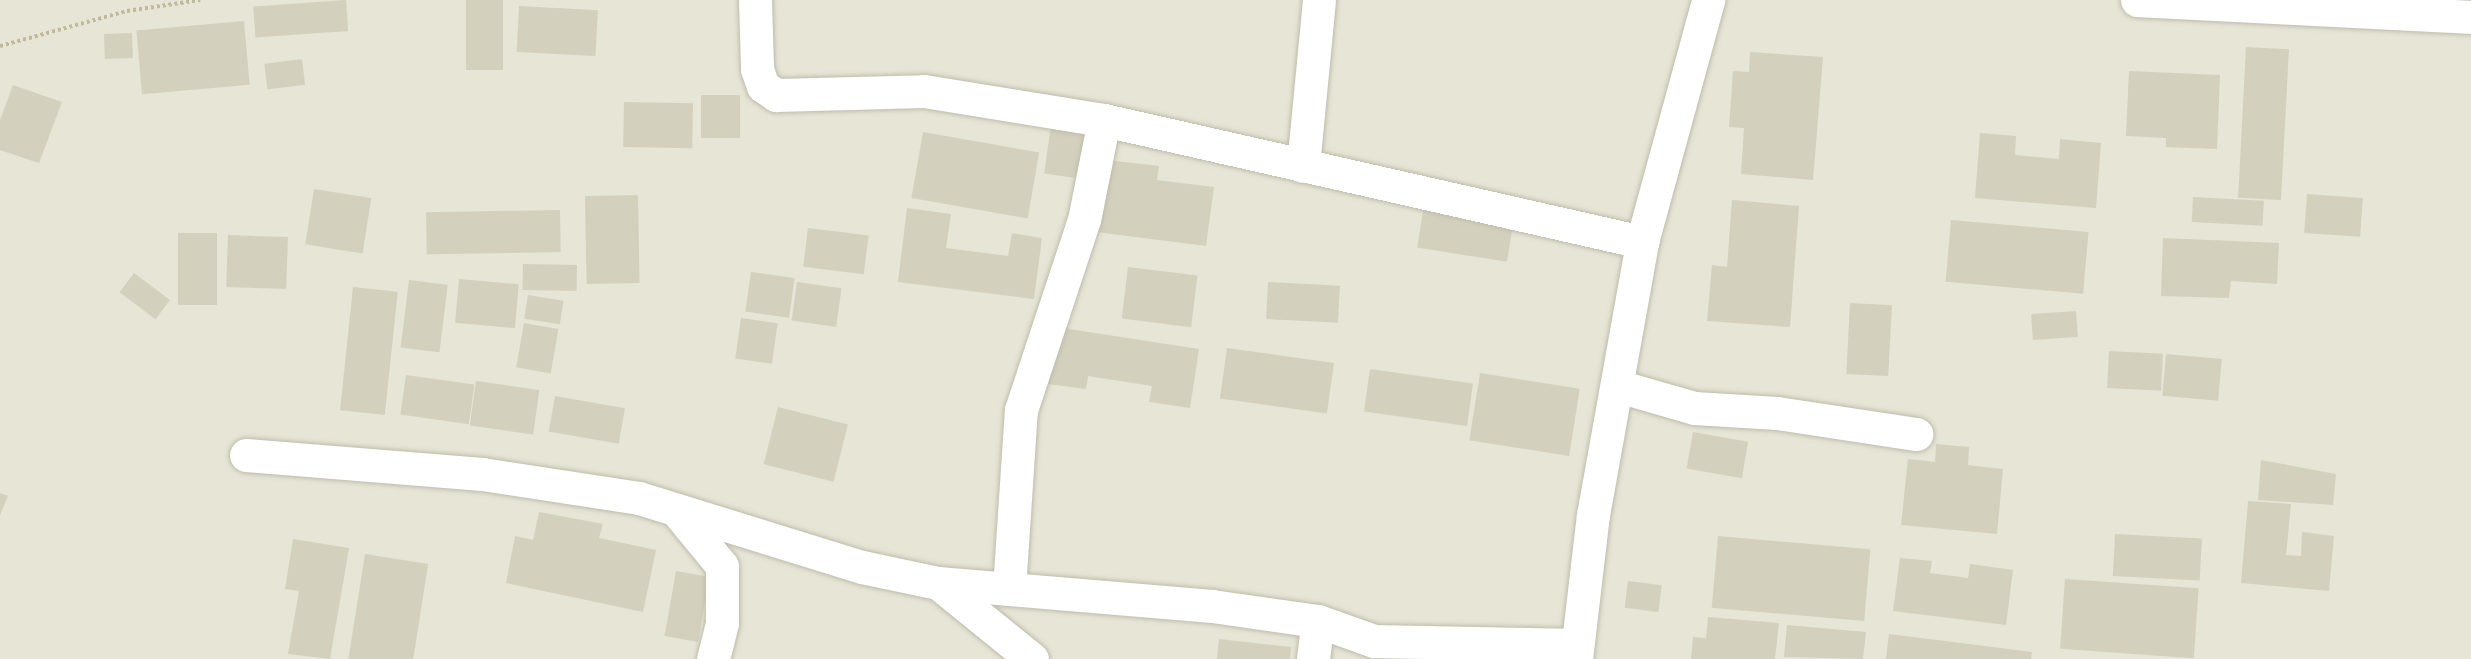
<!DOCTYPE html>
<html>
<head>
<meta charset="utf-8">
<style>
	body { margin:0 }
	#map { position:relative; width:2471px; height:659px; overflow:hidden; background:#f3f2e8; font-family:Ubuntu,sans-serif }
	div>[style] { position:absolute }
	.residential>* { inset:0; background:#e6e5d6; transform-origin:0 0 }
	.building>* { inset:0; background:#d4d0be; transform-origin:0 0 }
	.path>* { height:4px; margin-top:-2px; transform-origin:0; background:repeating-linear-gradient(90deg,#bfba9d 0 3px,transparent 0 6px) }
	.roads { filter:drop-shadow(0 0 2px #bebcab) drop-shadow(0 0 2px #bebcab) }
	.minor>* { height:33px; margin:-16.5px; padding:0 16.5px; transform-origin:16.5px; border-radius:16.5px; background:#fff }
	span { translate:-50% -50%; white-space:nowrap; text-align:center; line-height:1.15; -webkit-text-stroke:4.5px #fff; paint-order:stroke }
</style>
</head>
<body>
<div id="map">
	<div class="residential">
		<i style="left:0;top:0;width:2471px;height:659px"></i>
	</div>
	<div class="building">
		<i style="left:346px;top:0;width:31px;height:93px;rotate:86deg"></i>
		<i style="left:466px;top:0;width:37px;height:70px"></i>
		<i style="left:519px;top:6px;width:79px;height:46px;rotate:3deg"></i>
		<i style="left:244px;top:21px;width:64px;height:108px;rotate:85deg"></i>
		<i style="left:132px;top:33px;width:25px;height:28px;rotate:88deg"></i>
		<i style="left:2246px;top:47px;width:43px;height:151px;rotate:3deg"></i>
		<i style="clip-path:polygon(1750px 52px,1823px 57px,1813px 180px,1741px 174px,1744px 128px,1729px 127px,1733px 71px,1749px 72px)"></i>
		<i style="left:302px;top:59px;width:26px;height:38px;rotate:83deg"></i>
		<i style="clip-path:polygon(2129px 71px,2220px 75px,2217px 149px,2166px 147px,2166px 138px,2126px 136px)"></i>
		<i style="clip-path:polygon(13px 85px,62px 102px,39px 163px,0 150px,0 120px)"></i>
		<i style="left:740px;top:95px;width:43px;height:39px;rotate:90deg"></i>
		<i style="left:624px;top:102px;width:69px;height:45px;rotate:1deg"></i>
		<i style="left:1051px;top:125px;width:37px;height:49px;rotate:8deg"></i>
		<i style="left:923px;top:132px;width:118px;height:67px;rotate:10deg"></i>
		<i style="clip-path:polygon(1980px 133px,2016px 136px,2015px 155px,2059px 159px,2060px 139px,2101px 143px,2096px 208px,1975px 198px)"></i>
		<i style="clip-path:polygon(1106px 160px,1159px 166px,1157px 180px,1214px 187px,1206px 246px,1096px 232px)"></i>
		<i style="left:314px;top:189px;width:58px;height:56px;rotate:9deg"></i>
		<i style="left:2307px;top:194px;width:56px;height:39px;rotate:4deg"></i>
		<i style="left:638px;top:195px;width:88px;height:53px;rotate:89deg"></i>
		<i style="left:2193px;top:197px;width:71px;height:25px;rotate:3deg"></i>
		<i style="clip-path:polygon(1732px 200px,1799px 206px,1790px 327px,1707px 321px,1712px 265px,1727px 267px)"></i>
		<i style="clip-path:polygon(907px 208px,951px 214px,946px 248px,1008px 256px,1012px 233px,1042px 238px,1034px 299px,898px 282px)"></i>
		<i style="left:560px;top:210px;width:42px;height:134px;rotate:89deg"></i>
		<i style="left:1423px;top:211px;width:91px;height:37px;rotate:9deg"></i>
		<i style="left:1951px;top:220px;width:138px;height:62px;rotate:5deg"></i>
		<i style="left:808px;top:228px;width:61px;height:39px;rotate:7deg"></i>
		<i style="left:178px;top:233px;width:39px;height:72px"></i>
		<i style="left:228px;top:235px;width:60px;height:52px;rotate:2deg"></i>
		<i style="clip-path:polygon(2163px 238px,2279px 243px,2277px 284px,2231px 281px,2229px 298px,2161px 296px)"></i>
		<i style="left:523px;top:264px;width:54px;height:26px;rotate:1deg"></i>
		<i style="left:1128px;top:267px;width:70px;height:52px;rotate:7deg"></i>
		<i style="left:751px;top:272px;width:44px;height:40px;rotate:8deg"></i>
		<i style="left:134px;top:273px;width:45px;height:24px;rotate:37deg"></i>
		<i style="left:459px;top:279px;width:60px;height:44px;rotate:5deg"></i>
		<i style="left:409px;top:280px;width:39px;height:68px;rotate:7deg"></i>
		<i style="left:797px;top:282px;width:45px;height:39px;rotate:8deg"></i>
		<i style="left:1268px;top:282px;width:72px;height:37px;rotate:3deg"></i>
		<i style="left:353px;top:287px;width:45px;height:124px;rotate:6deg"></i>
		<i style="left:528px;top:295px;width:36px;height:24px;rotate:9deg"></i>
		<i style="left:1850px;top:303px;width:42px;height:71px;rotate:3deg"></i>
		<i style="left:2076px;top:311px;width:26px;height:45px;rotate:86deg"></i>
		<i style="left:741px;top:318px;width:37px;height:41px;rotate:8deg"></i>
		<i style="left:524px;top:323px;width:35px;height:45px;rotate:10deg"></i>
		<i style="clip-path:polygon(1056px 327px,1199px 349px,1190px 408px,1149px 402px,1152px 386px,1088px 376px,1086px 389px,1048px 384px)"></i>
		<i style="left:1227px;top:348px;width:108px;height:51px;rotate:8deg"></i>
		<i style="left:2109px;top:351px;width:54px;height:37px;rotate:3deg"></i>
		<i style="left:2166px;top:354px;width:56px;height:42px;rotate:5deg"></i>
		<i style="left:1370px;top:369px;width:104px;height:43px;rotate:8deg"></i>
		<i style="left:1480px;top:373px;width:101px;height:68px;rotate:9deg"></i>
		<i style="left:406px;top:375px;width:69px;height:40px;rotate:8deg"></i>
		<i style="left:476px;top:381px;width:64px;height:45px;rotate:8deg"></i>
		<i style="left:555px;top:396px;width:71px;height:36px;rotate:10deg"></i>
		<i style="left:778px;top:407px;width:72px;height:59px;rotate:14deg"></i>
		<i style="left:1693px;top:432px;width:56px;height:37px;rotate:10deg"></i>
		<i style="clip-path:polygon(1936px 444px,1969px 447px,1968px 465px,2003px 469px,1997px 534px,1901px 525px,1908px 459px,1935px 462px)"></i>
		<i style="clip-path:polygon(2261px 460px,2336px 474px,2333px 505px,2258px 500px)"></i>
		<i style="clip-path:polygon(0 493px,8px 496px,0 515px)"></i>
		<i style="clip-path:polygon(2248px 501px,2291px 504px,2286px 555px,2301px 556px,2302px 532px,2334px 536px,2329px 591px,2241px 583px)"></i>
		<i style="clip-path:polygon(539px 512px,603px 524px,599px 538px,656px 550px,643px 612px,506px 583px,515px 536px,533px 540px)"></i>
		<i style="left:2115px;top:534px;width:87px;height:42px;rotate:3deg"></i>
		<i style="left:1718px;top:536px;width:153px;height:72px;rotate:5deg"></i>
		<i style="clip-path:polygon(293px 539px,349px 548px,330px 659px,288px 654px,299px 591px,285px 589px)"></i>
		<i style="left:365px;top:554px;width:64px;height:106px;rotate:9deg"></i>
		<i style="clip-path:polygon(1900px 558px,1932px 561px,1930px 573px,1968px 578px,1970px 564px,2013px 570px,2006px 625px,1893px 611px)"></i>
		<i style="left:676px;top:571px;width:34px;height:66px;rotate:10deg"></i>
		<i style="left:2065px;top:579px;width:134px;height:70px;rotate:4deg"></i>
		<i style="left:1628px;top:581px;width:34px;height:27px;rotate:7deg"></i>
		<i style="clip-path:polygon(1708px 617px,1779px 623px,1775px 659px,1691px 659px,1693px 637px,1706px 638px)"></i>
		<i style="clip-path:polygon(1787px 625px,1866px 632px,1863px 659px,1784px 657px)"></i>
		<i style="clip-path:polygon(1889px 634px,2032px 652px,2031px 659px,1886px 659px)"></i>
		<i style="clip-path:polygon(1219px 639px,1291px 647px,1290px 659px,1217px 659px)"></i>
	</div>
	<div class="path">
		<i style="left:0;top:46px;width:132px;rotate:-15.4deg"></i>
		<i style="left:127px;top:11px;width:74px;rotate:-8.6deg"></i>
	</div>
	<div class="roads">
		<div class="minor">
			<i style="left:755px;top:0;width:69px;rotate:88.3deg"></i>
			<i style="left:757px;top:69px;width:18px;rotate:71deg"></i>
			<i style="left:763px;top:86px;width:16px;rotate:35deg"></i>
			<i style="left:776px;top:95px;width:148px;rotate:-1.5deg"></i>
			<i style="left:924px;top:91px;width:182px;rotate:9.2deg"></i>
			<i style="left:1104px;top:120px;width:552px;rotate:12.78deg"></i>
			<i style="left:2137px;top:0;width:334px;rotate:2.9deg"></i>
			<i style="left:1303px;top:166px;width:167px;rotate:-84.5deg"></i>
			<i style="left:1618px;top:386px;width:79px;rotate:16.1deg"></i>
			<i style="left:1694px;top:408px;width:83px;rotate:3.4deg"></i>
			<i style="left:1777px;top:413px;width:141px;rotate:8.6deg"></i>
			<i style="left:246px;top:455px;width:237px;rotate:4.6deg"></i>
			<i style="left:482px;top:474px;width:159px;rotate:8.7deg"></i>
			<i style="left:639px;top:498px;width:233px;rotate:17.2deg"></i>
			<i style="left:862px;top:567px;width:78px;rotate:11.9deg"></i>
			<i style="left:938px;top:583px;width:275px;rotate:4.8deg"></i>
			<i style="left:1212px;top:606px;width:107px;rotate:8.1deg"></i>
			<i style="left:1318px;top:621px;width:59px;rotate:19.7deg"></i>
			<i style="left:1374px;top:641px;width:203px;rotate:1.1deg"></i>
			<i style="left:676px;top:510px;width:72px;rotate:50.6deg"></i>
			<i style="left:722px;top:566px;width:57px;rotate:90deg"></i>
			<i style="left:722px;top:623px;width:37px;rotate:104deg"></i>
			<i style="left:938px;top:583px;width:121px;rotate:39deg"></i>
			<i style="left:1009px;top:589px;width:179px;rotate:-86.2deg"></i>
			<i style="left:1021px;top:410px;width:200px;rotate:-71.7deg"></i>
			<i style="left:1084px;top:220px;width:102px;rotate:-78.7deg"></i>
			<i style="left:1313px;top:659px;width:38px;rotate:-83deg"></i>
			<i style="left:1576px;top:659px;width:145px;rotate:-83.3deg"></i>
			<i style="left:1593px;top:515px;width:277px;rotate:-79.8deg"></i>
			<i style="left:1642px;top:242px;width:251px;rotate:-74.7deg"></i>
		</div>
	</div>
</div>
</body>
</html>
